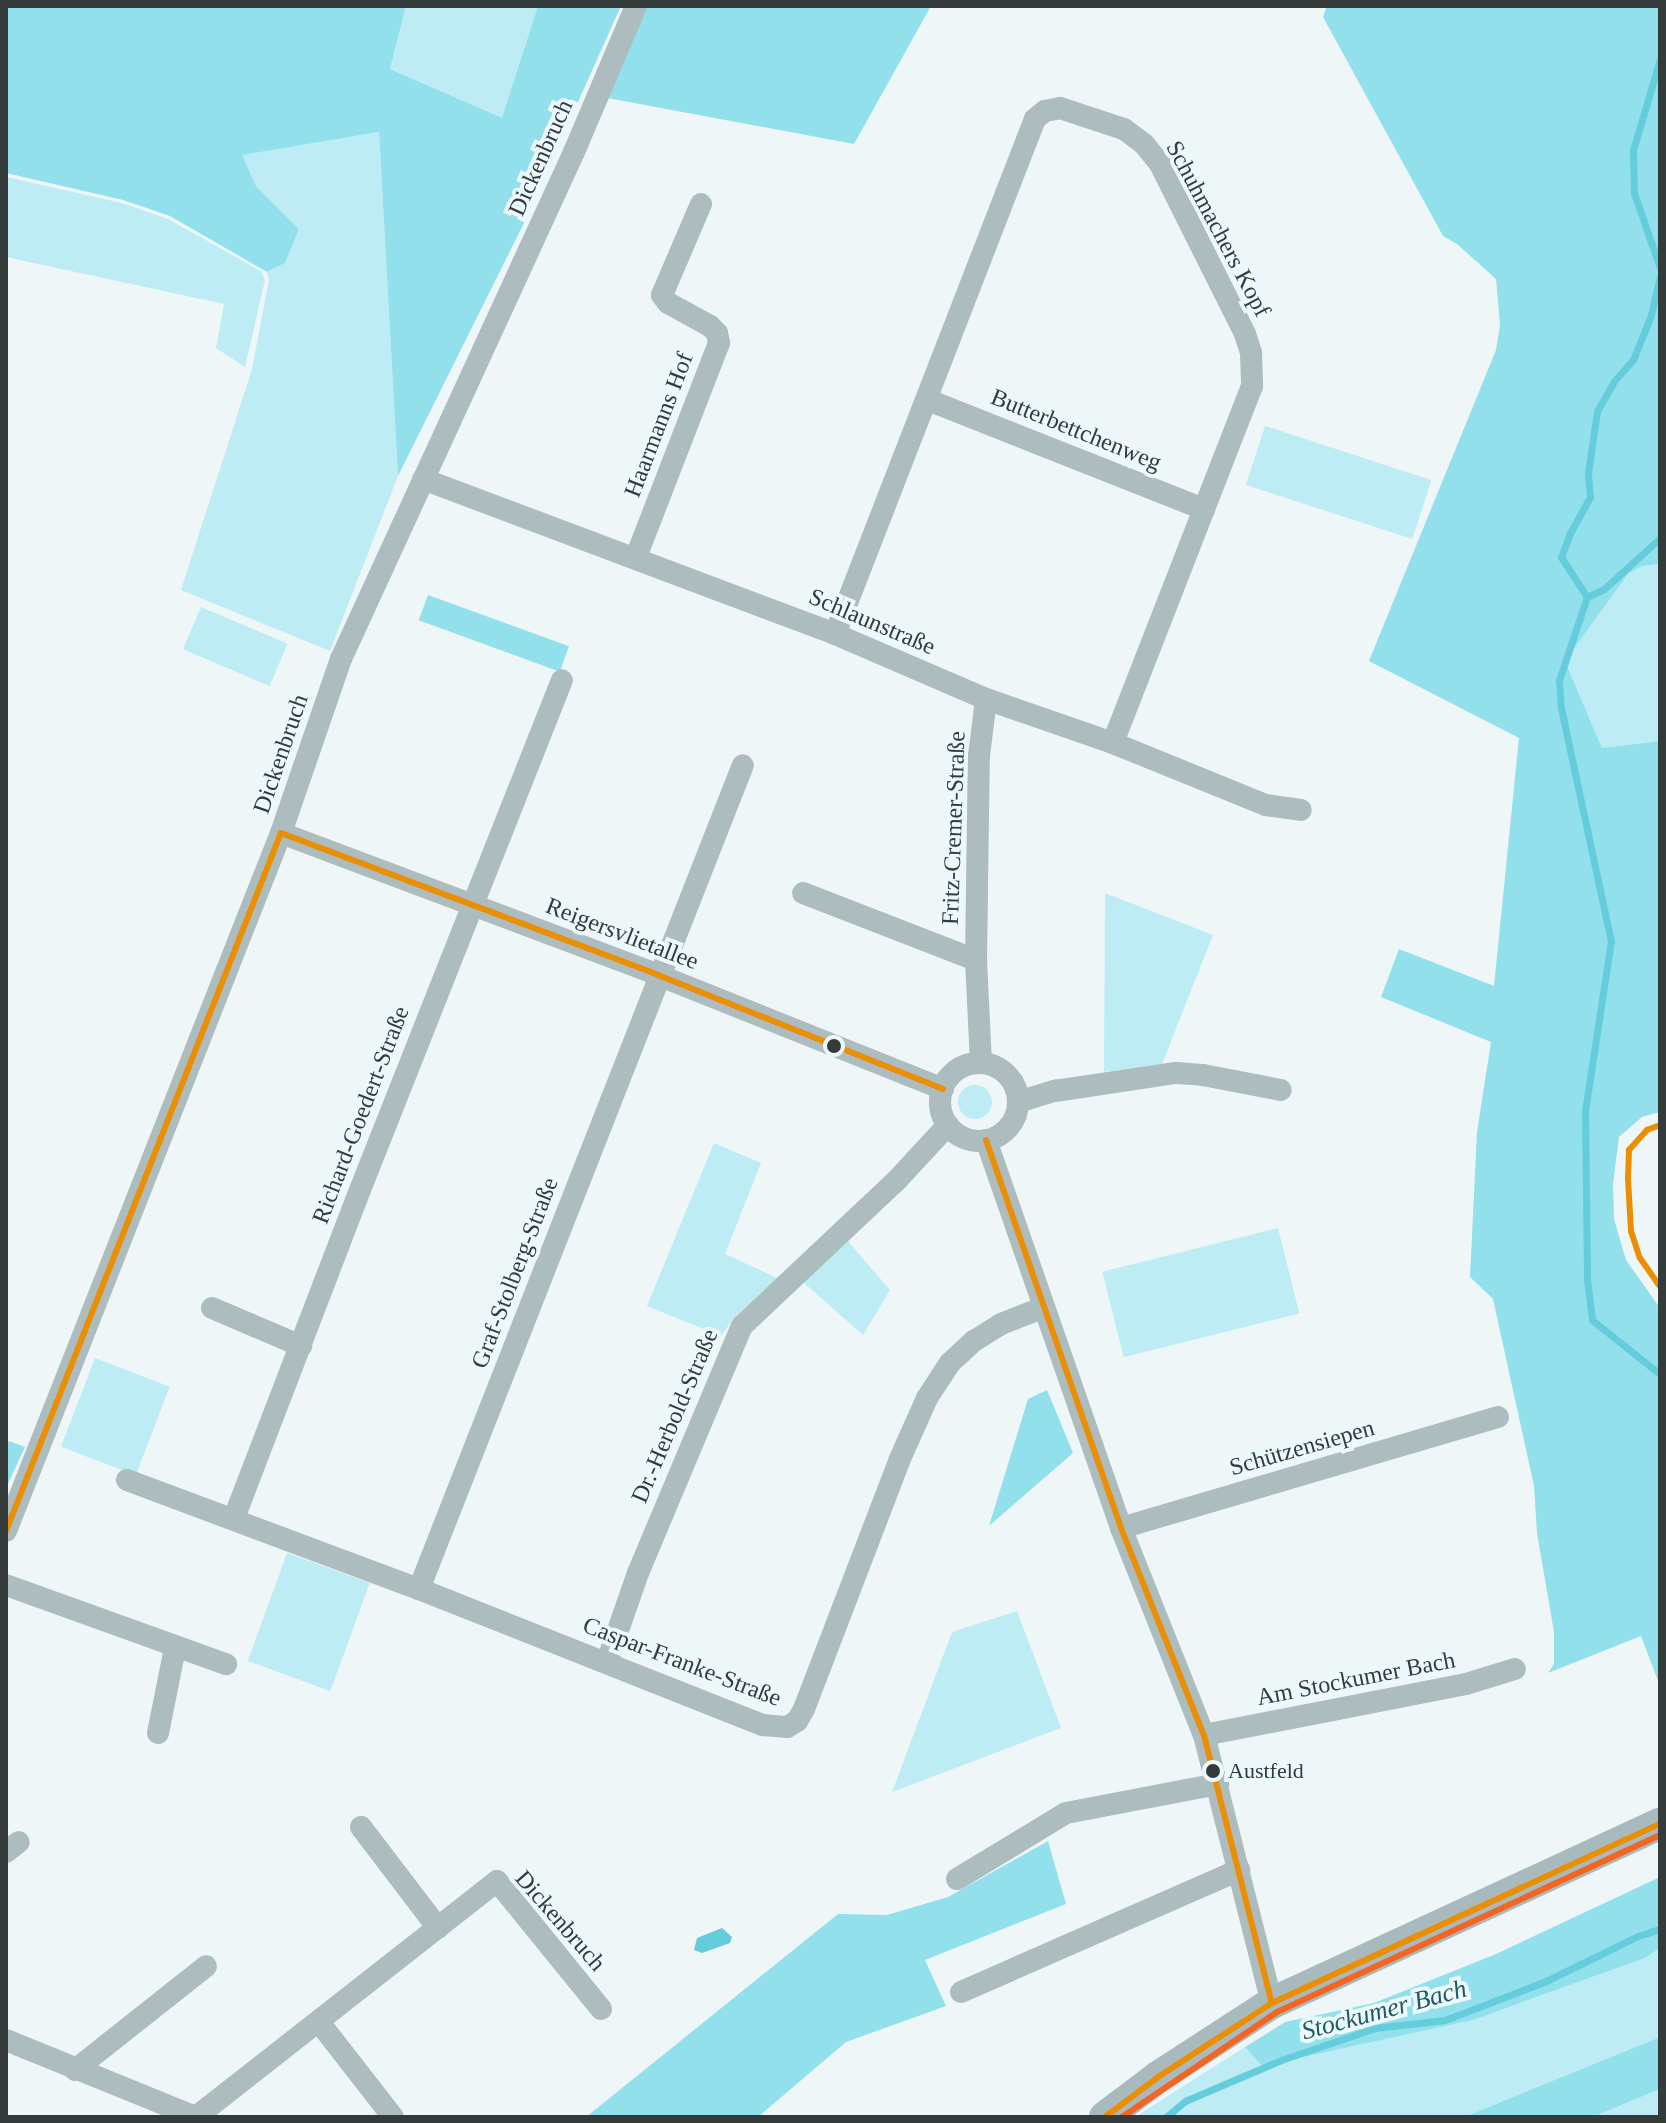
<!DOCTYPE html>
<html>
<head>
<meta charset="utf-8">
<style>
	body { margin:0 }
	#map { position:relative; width:1666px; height:2123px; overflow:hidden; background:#eff6f8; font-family:"Times New Roman",serif }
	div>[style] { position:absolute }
	.green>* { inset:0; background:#bdecf5; transform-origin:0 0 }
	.round { border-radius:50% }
	.forest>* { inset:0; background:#92e0ec; transform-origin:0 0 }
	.water>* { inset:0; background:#64ccdb }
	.stream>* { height:7px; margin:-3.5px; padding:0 3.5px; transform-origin:3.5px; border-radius:3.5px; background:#64ccdb }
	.minor>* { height:22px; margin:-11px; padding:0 11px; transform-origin:11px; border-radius:11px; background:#adbcbf }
	.minor>.ring { margin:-11px; padding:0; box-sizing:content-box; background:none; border:22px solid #adbcbf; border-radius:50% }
	.secondary>* { height:32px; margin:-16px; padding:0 16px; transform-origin:16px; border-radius:16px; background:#a9babe }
	.bus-1>* { height:6px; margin:-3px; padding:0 3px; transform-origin:3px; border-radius:3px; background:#ea8f04 }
	.bus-2>* { height:6px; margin:-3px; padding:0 3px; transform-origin:3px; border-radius:3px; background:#f26522 }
	.dots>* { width:22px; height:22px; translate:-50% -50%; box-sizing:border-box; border:4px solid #ebf9fc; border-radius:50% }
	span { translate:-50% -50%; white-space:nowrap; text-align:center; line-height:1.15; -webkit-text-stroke:8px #ebf9fc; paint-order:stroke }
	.bus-label { font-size:22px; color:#353a3b }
	.left { translate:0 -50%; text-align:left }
	.street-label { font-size:24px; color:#353a3b }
	.water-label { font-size:26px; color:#225962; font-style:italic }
	.frame { position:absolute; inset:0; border:8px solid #353a3b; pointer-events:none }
</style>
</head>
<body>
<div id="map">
	<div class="green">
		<i style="clip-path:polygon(406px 6px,538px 6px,503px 119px,390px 69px)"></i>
		<i style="clip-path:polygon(379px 132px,398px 476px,330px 651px,181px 590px,252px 369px,269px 280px,267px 272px,285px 263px,299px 229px,256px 186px,241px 155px)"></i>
		<i style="clip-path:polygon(6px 177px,122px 203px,168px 219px,261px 271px,265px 280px,245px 367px,216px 348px,224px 304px,6px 257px)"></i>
		<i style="left:1265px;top:426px;width:175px;height:62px;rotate:18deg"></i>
		<i style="clip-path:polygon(1660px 564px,1660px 741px,1602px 748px,1565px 661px,1628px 574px,1642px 566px)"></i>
		<i style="left:201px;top:607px;width:94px;height:46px;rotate:23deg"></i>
		<i style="clip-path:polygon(1105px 893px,1213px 935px,1162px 1064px,1104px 1072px)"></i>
		<i class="round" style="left:958px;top:1085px;width:34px;height:34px"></i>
		<i style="clip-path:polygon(714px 1143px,761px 1163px,725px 1254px,777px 1278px,733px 1319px,721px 1336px,647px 1306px)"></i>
		<i style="left:1278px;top:1228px;width:88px;height:181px;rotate:76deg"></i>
		<i style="clip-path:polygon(847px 1240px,890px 1290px,863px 1335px,803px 1282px)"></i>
		<i style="left:95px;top:1358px;width:80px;height:95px;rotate:21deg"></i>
		<i style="left:287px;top:1553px;width:88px;height:115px;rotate:20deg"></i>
		<i style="clip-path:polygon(1017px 1611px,1061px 1728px,892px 1792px,952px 1632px)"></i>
		<i style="clip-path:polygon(1660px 1948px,1660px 2037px,1464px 2117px,1135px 2117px,1245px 2047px,1262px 2066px,1473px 2020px,1645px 1958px)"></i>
		<i style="clip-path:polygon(1660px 2089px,1660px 2117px,1593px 2117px)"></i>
	</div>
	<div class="forest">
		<i style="clip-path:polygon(6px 6px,406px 6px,390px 69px,502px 118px,538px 6px,621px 6px,522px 227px,398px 476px,379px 132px,242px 155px,256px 186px,299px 229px,285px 263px,267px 272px,170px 216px,123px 200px,6px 173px)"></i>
		<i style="clip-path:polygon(639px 6px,931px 6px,854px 144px,597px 96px)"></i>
		<i style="clip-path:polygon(1327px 6px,1660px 6px,1660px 564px,1642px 566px,1628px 574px,1565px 661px,1602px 748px,1660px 741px,1660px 1112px,1642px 1117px,1619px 1137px,1613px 1184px,1614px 1219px,1626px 1260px,1660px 1308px,1660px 1686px,1641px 1636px,1548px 1673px,1554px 1664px,1554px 1632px,1537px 1533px,1534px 1486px,1493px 1299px,1470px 1277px,1477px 1132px,1491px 1042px,1381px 997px,1399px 949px,1494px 986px,1519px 738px,1369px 661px,1496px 350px,1500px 325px,1496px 279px,1457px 244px,1443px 236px,1323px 17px)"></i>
		<i style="left:428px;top:595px;width:150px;height:27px;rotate:20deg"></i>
		<i style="clip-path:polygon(1047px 1390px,1073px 1453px,989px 1526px,1028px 1399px)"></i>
		<i style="clip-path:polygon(9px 1441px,25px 1447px,6px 1488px,6px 1446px)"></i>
		<i style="clip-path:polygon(1048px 1841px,1066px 1904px,925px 1960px,946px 2006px,846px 2042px,758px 2117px,586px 2117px,838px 1914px,887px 1915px,948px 1897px)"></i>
		<i style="clip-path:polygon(1660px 1877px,1660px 1948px,1645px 1958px,1473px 2020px,1262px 2066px,1245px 2047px,1285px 2022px,1374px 2003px,1496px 1954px)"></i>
		<i style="clip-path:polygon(1660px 2037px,1660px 2089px,1593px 2117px,1464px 2117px)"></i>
	</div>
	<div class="water">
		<i style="clip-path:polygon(722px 1928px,732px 1937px,730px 1943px,702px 1953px,694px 1950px,697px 1938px)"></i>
	</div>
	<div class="stream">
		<i style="left:1660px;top:59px;width:95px;rotate:106.5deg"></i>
		<i style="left:1633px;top:150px;width:43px;rotate:88.7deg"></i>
		<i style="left:1634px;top:193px;width:79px;rotate:70.9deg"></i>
		<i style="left:1660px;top:538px;width:76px;rotate:137.7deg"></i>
		<i style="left:1604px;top:589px;width:19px;rotate:155deg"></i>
		<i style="left:1587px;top:597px;width:88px;rotate:108.6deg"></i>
		<i style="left:1559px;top:680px;width:28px;rotate:86deg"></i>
		<i style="left:1561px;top:708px;width:238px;rotate:77.9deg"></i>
		<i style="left:1611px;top:941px;width:171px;rotate:98.7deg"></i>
		<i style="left:1585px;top:1110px;width:169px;rotate:89.3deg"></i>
		<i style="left:1587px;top:1279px;width:41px;rotate:83deg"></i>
		<i style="left:1592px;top:1320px;width:87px;rotate:38.5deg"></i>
		<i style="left:1587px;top:597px;width:48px;rotate:-123deg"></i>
		<i style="left:1561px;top:557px;width:26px;rotate:-69deg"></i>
		<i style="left:1570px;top:533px;width:41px;rotate:-60.9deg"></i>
		<i style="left:1590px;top:497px;width:24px;rotate:-95deg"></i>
		<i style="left:1588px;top:473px;width:63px;rotate:-81.7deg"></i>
		<i style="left:1597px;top:411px;width:34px;rotate:-60deg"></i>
		<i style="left:1614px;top:381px;width:28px;rotate:-48deg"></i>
		<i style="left:1633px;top:360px;width:48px;rotate:-68.2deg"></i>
		<i style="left:1651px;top:315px;width:39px;rotate:-77deg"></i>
		<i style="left:1166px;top:2117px;width:25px;rotate:-40deg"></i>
		<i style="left:1185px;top:2101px;width:104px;rotate:-23.1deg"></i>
		<i style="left:1281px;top:2060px;width:99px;rotate:-18.8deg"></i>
		<i style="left:1375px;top:2028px;width:70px;rotate:-6.5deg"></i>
		<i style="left:1445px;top:2020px;width:108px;rotate:-21.1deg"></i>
		<i style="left:1546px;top:1981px;width:102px;rotate:-26.1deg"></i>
		<i style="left:1638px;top:1936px;width:23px;rotate:-18deg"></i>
	</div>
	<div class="minor">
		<i style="left:928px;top:400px;width:297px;rotate:21.6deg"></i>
		<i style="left:423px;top:479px;width:440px;rotate:20.6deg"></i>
		<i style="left:835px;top:634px;width:164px;rotate:23.3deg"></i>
		<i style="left:986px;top:699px;width:134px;rotate:19.1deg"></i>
		<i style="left:1113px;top:743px;width:165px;rotate:22.1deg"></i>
		<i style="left:1266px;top:805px;width:35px;rotate:8deg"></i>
		<i style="left:636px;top:557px;width:230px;rotate:-68.8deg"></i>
		<i style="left:719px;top:343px;width:10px;rotate:-101deg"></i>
		<i style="left:717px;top:333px;width:10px;rotate:-135deg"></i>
		<i style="left:710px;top:326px;width:48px;rotate:-151.3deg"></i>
		<i style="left:668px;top:303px;width:10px;rotate:-127deg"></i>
		<i style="left:662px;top:295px;width:99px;rotate:-66.8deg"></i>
		<i style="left:835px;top:634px;width:552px;rotate:-68.78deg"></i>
		<i style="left:1035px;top:119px;width:13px;rotate:-39deg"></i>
		<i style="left:1045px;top:111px;width:15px;rotate:-11deg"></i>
		<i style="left:1060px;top:108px;width:67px;rotate:18.2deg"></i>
		<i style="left:1124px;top:129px;width:25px;rotate:37deg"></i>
		<i style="left:1144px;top:144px;width:26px;rotate:51deg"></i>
		<i style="left:1160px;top:164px;width:190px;rotate:63.4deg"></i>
		<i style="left:1245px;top:334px;width:20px;rotate:72deg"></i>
		<i style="left:1251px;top:353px;width:33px;rotate:88deg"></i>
		<i style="left:1252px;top:386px;width:383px;rotate:111.3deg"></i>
		<i style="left:281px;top:833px;width:403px;rotate:20.6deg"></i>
		<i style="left:658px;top:975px;width:307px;rotate:21.8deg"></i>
		<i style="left:803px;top:893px;width:186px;rotate:21.2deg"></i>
		<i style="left:981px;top:1063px;width:103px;rotate:-92.8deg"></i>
		<i style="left:976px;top:960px;width:204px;rotate:-89.2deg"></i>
		<i style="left:979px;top:756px;width:57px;rotate:-83deg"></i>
		<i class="ring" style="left:940px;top:1063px;width:56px;height:56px"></i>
		<i style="left:1018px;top:1102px;width:39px;rotate:-17deg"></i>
		<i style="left:1055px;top:1091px;width:122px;rotate:-8.5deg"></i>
		<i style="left:1176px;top:1073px;width:27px;rotate:4deg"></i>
		<i style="left:1203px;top:1075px;width:79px;rotate:10.9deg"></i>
		<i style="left:986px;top:1140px;width:411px;rotate:70.8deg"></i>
		<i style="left:1121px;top:1528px;width:223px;rotate:68.2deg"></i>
		<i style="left:1204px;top:1735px;width:276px;rotate:75.8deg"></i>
		<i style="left:212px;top:1308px;width:97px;rotate:23.1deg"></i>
		<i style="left:127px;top:1480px;width:312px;rotate:20.5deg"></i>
		<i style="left:419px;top:1589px;width:370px;rotate:21.6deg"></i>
		<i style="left:763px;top:1725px;width:24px;rotate:5deg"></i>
		<i style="left:787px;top:1727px;width:12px;rotate:-31deg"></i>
		<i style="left:797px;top:1721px;width:14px;rotate:-60deg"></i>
		<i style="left:804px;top:1709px;width:266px;rotate:-69deg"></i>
		<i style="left:899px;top:1461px;width:69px;rotate:-66deg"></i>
		<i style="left:927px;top:1398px;width:42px;rotate:-56.7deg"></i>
		<i style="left:950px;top:1363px;width:33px;rotate:-43deg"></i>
		<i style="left:974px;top:1341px;width:32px;rotate:-32deg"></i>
		<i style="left:1001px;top:1324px;width:44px;rotate:-21.3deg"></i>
		<i style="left:234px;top:1518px;width:341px;rotate:-69deg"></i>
		<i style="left:356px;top:1200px;width:559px;rotate:-68.39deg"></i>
		<i style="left:1121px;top:1528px;width:393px;rotate:-16.4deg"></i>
		<i style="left:6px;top:1531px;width:750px;rotate:-68.5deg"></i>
		<i style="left:281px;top:833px;width:184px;rotate:-71deg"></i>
		<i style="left:341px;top:659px;width:558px;rotate:-65.32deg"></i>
		<i style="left:574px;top:152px;width:159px;rotate:-67deg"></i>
		<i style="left:6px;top:1585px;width:234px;rotate:19.8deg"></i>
		<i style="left:419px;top:1589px;width:885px;rotate:-68.54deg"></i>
		<i style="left:607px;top:1662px;width:94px;rotate:-70.8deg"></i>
		<i style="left:638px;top:1573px;width:268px;rotate:-67.2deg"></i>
		<i style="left:742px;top:1326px;width:213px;rotate:-43.3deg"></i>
		<i style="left:897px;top:1180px;width:75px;rotate:-47.2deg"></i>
		<i style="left:158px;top:1733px;width:87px;rotate:-78.7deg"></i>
		<i style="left:1204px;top:1735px;width:267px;rotate:-11deg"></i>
		<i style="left:1466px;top:1684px;width:51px;rotate:-17deg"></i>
		<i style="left:361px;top:1827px;width:127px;rotate:52.7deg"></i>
		<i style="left:6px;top:1852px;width:16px;rotate:-38deg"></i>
		<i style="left:957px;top:1879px;width:127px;rotate:-31.2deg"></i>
		<i style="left:1066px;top:1813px;width:155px;rotate:-10.8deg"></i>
		<i style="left:961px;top:1992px;width:304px;rotate:-23.7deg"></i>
		<i style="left:319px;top:2022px;width:120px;rotate:52.1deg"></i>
		<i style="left:6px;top:2040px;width:205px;rotate:22.1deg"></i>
		<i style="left:75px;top:2070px;width:167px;rotate:-38.4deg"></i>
		<i style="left:196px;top:2117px;width:382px;rotate:-38.1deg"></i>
		<i style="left:497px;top:1881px;width:165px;rotate:50.9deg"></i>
	</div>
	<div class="secondary">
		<i style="left:1105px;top:2117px;width:66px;rotate:-37deg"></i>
		<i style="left:1158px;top:2077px;width:136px;rotate:-33deg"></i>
		<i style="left:1272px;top:2003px;width:427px;rotate:-24.8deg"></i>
	</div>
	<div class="bus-1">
		<i style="left:281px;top:833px;width:403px;rotate:20.6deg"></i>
		<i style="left:658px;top:975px;width:307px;rotate:21.8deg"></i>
		<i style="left:1660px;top:1125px;width:14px;rotate:159deg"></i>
		<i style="left:1647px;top:1130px;width:27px;rotate:132deg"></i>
		<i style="left:1629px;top:1150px;width:29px;rotate:92deg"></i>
		<i style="left:1628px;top:1179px;width:52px;rotate:86.7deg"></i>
		<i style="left:1631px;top:1231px;width:28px;rotate:72deg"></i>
		<i style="left:1640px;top:1258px;width:35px;rotate:55deg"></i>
		<i style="left:986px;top:1140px;width:411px;rotate:70.8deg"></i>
		<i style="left:1121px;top:1528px;width:223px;rotate:68.2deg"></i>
		<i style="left:1204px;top:1735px;width:276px;rotate:75.8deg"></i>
		<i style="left:6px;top:1531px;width:750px;rotate:-68.5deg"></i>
		<i style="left:1105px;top:2117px;width:66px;rotate:-37deg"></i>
		<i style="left:1158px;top:2077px;width:136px;rotate:-33deg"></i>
		<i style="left:1272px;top:2003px;width:427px;rotate:-24.8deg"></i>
	</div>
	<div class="bus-2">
		<i style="left:1122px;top:2117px;width:187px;rotate:-34.1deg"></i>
		<i style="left:1277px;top:2012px;width:422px;rotate:-24.8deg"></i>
	</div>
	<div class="dots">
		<i style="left:834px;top:1046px;background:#353a3b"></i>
		<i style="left:1213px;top:1771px;background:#353a3b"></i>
	</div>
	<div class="bus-label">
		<span class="left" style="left:1228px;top:1771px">Austfeld</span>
	</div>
	<div class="street-label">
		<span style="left:541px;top:158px;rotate:-66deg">Dickenbruch</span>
		<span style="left:1218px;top:229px;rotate:62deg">Schuhmachers Kopf</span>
		<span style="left:659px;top:425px;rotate:-69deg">Haarmanns Hof</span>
		<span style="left:1076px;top:430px;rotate:22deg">Butterbettchenweg</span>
		<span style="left:872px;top:622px;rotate:23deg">Schlaunstraße</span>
		<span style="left:281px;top:754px;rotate:-71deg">Dickenbruch</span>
		<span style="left:954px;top:828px;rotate:-88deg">Fritz-Cremer-Straße</span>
		<span style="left:622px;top:934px;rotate:21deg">Reigersvlietallee</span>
		<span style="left:361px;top:1115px;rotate:-69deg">Richard-Goedert-Straße</span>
		<span style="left:515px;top:1273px;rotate:-69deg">Graf-Stolberg-Straße</span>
		<span style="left:675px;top:1416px;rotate:-67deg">Dr.-Herbold-Straße</span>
		<span style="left:1302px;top:1448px;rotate:-16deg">Schützensiepen</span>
		<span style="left:682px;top:1662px;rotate:21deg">Caspar-Franke-Straße</span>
		<span style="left:1356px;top:1679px;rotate:-11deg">Am Stockumer Bach</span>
		<span style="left:560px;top:1921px;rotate:49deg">Dickenbruch</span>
	</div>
	<div class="water-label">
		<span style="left:1384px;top:2010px;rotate:-15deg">Stockumer Bach</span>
	</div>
	<div class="frame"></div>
</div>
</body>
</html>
